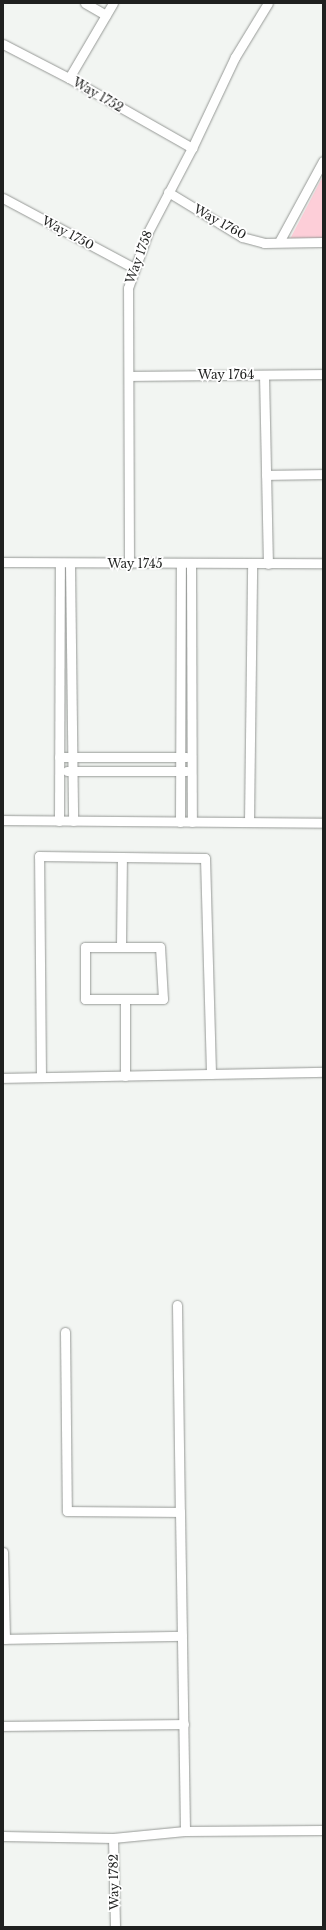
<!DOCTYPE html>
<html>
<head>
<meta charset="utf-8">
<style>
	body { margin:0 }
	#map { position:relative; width:326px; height:1930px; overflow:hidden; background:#f2f5f2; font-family:"Libre Baskerville",serif }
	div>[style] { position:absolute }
	.green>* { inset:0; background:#fdced8 }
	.roads { filter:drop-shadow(0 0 1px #969996) drop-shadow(0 0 1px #969996) }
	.minor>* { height:9px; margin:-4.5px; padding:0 4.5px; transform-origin:4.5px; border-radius:4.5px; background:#fff }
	span { translate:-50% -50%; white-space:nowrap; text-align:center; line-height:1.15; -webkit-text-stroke:3.5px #fff; paint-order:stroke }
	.street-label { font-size:12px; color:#1f201f }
	.frame { position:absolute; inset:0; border:4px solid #1f201f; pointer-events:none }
</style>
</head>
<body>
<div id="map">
	<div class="green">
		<i style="clip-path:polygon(323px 176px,323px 238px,290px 239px)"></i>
	</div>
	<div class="roads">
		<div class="minor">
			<i style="left:85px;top:3px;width:24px;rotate:30deg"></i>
			<i style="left:3px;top:44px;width:74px;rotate:27.3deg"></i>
			<i style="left:69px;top:78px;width:142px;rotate:29.6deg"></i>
			<i style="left:69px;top:78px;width:87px;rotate:-59.6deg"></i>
			<i style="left:168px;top:192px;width:87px;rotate:31.3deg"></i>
			<i style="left:242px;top:237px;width:23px;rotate:15deg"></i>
			<i style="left:264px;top:243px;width:59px;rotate:-1deg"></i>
			<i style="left:3px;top:198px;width:149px;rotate:28.1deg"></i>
			<i style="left:279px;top:242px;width:92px;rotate:-61.5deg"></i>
			<i style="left:264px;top:375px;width:189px;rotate:88.8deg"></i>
			<i style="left:129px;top:376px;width:194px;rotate:-0.6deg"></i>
			<i style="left:266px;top:475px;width:57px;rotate:-1deg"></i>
			<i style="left:3px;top:562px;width:320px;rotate:0.2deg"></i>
			<i style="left:70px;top:563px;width:258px;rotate:89.3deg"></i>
			<i style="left:129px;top:564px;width:276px;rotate:-90.2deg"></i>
			<i style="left:128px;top:288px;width:59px;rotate:-70.3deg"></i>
			<i style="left:148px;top:232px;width:95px;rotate:-62.4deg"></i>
			<i style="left:192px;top:148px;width:101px;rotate:-64.7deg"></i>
			<i style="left:235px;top:57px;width:63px;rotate:-58.6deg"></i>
			<i style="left:191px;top:564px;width:258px;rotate:89.8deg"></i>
			<i style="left:59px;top:757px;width:127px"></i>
			<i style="left:67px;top:771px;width:119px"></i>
			<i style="left:3px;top:820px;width:320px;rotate:0.5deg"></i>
			<i style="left:59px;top:821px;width:258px;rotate:-89.8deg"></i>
			<i style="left:180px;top:822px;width:258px;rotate:-89.8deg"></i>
			<i style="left:249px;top:822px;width:258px;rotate:-89.3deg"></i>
			<i style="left:121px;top:947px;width:36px;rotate:180deg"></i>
			<i style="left:85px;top:947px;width:52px;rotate:90deg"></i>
			<i style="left:85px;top:999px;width:78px"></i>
			<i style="left:163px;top:999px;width:52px;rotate:-93.3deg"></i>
			<i style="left:160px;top:947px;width:39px;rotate:180deg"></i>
			<i style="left:121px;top:947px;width:90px;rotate:-89.4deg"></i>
			<i style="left:125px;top:1076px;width:77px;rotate:-90deg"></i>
			<i style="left:41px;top:1077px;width:221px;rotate:-90.5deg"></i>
			<i style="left:39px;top:856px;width:166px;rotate:0.7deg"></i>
			<i style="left:205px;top:858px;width:216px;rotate:88.4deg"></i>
			<i style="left:3px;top:1078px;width:320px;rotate:-1.1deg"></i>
			<i style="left:177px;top:1305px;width:207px;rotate:89.2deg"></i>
			<i style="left:65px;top:1332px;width:179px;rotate:89.4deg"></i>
			<i style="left:67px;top:1511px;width:113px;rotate:0.5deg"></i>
			<i style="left:180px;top:1512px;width:319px;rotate:89.1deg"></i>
			<i style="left:3px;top:1552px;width:87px;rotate:88.7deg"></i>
			<i style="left:3px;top:1639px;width:179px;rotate:-1deg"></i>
			<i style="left:3px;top:1726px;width:181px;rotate:-0.6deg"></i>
			<i style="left:3px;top:1836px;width:110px;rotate:1deg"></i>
			<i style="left:113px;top:1838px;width:72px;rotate:-5.6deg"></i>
			<i style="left:185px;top:1831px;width:138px;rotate:-0.4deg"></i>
			<i style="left:113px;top:1838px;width:89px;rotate:88.7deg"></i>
		</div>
	</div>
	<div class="street-label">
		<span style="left:98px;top:95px;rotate:30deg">Way 1752</span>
		<span style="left:220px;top:222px;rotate:29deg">Way 1760</span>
		<span style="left:68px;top:233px;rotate:28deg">Way 1750</span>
		<span style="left:139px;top:257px;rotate:-70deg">Way 1758</span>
		<span style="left:226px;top:375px">Way 1764</span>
		<span style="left:135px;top:564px">Way 1745</span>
		<span style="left:114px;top:1882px;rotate:-91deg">Way 1782</span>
	</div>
	<div class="frame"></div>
</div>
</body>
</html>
